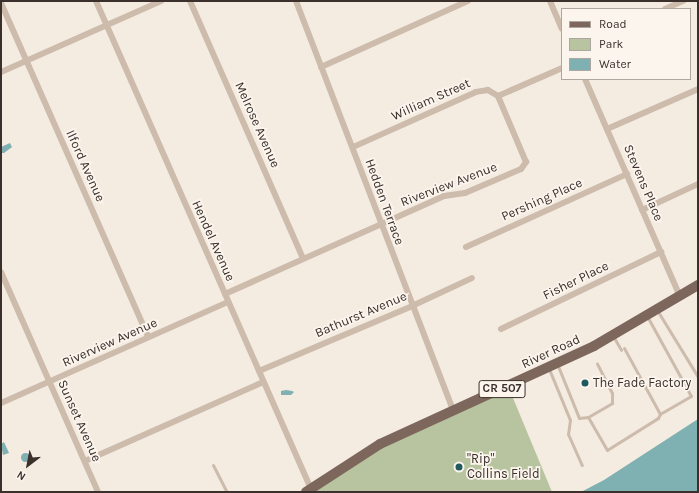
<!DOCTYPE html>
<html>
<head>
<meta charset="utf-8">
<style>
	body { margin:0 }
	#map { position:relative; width:699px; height:493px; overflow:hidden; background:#f4ebe1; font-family:Karla,sans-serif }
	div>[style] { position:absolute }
	.green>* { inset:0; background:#b8c4a0 }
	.water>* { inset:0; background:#7fb0b2 }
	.round { border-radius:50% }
	.lane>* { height:3px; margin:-1.5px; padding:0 1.5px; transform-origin:1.5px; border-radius:1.5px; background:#cdbbac }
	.street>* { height:6px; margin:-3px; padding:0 3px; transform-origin:3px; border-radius:3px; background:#cdbbac }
	.primary>* { height:10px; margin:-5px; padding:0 5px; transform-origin:5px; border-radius:5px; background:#7d675c }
	.dots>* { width:11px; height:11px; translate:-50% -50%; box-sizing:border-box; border:2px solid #fbf5ee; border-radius:50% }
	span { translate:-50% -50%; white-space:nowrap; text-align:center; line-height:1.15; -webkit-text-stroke:3.5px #fbf5ee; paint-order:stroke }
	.shield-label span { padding:1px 3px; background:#fbf5ee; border:1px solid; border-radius:3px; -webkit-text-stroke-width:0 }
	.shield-label { font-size:12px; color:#3b302b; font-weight:700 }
	.street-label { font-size:13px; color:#3b302b }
	.poi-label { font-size:13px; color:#3b302b }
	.left { translate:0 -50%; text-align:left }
	.frame { position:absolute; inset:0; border:2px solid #3b302b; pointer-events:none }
	.legend { position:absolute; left:561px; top:8px; width:130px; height:72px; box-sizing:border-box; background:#fbf5ee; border:1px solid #aea6a0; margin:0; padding:5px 7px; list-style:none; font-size:12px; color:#3b302b }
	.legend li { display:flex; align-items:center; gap:8px; height:20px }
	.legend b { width:20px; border:1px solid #aea6a0 }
	.north { position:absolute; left:8px; top:445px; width:40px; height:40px; -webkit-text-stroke:3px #fbf5ee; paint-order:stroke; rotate:212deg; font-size:11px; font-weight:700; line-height:16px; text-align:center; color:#3b302b }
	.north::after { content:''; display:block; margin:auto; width:14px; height:18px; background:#3b302b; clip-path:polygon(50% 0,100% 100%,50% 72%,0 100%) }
</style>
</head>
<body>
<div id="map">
	<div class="green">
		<i style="clip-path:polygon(508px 386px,552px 492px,306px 492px,357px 458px)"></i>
	</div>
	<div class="water">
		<i style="clip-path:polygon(10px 143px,12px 147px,4px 153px,1px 153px,1px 147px)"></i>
		<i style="clip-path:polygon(286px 390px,292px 391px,294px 392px,291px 395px,281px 395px,281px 391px)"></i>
		<i style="clip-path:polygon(698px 419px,698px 492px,581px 492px,604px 480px)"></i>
		<i style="clip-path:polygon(4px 442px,9px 453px,3px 455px,1px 444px)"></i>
		<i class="round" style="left:20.5px;top:452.5px;width:9px;height:9px"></i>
	</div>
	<div class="lane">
		<i style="left:657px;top:310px;width:79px;rotate:58.5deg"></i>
		<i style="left:647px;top:316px;width:91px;rotate:61.2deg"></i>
		<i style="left:691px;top:396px;width:36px;rotate:150deg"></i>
		<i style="left:613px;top:336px;width:16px;rotate:60deg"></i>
		<i style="left:558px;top:366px;width:56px;rotate:68deg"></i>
		<i style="left:579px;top:418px;width:9px;rotate:-6deg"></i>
		<i style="left:588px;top:417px;width:38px;rotate:60deg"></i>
		<i style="left:607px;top:450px;width:60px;rotate:-32.1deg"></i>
		<i style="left:658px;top:418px;width:4px;rotate:-63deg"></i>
		<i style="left:660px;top:414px;width:75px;rotate:-118.6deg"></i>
		<i style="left:549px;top:369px;width:55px;rotate:67.6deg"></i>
		<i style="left:570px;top:420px;width:14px;rotate:98deg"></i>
		<i style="left:568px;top:434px;width:34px;rotate:66deg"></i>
		<i style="left:588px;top:417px;width:28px;rotate:-30deg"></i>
		<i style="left:612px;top:403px;width:10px;rotate:-90deg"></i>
		<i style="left:612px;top:393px;width:33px;rotate:-117deg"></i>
		<i style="left:213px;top:465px;width:30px;rotate:63deg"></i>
	</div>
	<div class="street">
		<i style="left:96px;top:1px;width:533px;rotate:66.22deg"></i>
		<i style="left:190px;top:1px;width:281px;rotate:66.3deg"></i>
		<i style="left:296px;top:1px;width:438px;rotate:69deg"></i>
		<i style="left:550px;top:1px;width:30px;rotate:67deg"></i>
		<i style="left:1px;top:3px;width:365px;rotate:66.2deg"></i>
		<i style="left:665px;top:9px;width:20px;rotate:-24deg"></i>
		<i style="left:321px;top:67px;width:161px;rotate:-24.2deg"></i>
		<i style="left:1px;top:72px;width:175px;rotate:-23.9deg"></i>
		<i style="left:585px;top:79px;width:237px;rotate:66.4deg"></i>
		<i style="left:498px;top:96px;width:70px;rotate:-23.6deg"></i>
		<i style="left:607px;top:129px;width:99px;rotate:-23.7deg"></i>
		<i style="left:642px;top:210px;width:62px;rotate:-24.9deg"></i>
		<i style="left:466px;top:247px;width:177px;rotate:-24.4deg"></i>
		<i style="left:1px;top:272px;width:240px;rotate:66.2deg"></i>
		<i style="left:225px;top:294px;width:240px;rotate:-24.1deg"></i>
		<i style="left:444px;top:196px;width:21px;rotate:-8deg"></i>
		<i style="left:465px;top:193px;width:61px;rotate:-23.2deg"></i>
		<i style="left:521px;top:169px;width:9px;rotate:-54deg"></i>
		<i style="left:526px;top:162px;width:72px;rotate:-113deg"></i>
		<i style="left:498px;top:96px;width:12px;rotate:-149deg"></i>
		<i style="left:488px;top:90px;width:12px;rotate:171deg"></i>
		<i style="left:476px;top:92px;width:135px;rotate:155.9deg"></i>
		<i style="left:501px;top:329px;width:178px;rotate:-25.7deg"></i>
		<i style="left:259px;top:371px;width:166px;rotate:-23deg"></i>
		<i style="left:412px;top:306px;width:66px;rotate:-25deg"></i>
		<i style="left:1px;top:403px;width:248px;rotate:-24deg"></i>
		<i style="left:85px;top:461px;width:195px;rotate:-23.9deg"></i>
	</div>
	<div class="primary">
		<i style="left:306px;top:492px;width:88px;rotate:-33deg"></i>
		<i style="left:380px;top:444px;width:235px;rotate:-24.6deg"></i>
		<i style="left:594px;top:346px;width:121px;rotate:-30.4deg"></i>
	</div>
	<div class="dots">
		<i style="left:585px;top:383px;background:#1f5a5e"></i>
		<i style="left:459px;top:467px;background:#1f5a5e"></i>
	</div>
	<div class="shield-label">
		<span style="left:502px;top:389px">CR 507</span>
	</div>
	<div class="street-label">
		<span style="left:431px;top:100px;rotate:-24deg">William Street</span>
		<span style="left:257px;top:125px;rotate:66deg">Melrose Avenue</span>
		<span style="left:85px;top:166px;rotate:66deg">Ilford Avenue</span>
		<span style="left:643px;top:183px;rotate:67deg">Stevens Place</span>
		<span style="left:449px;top:185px;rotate:-21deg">Riverview Avenue</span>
		<span style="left:542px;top:200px;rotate:-24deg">Pershing Place</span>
		<span style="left:384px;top:202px;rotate:70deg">Hedden Terrace</span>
		<span style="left:213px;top:241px;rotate:66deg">Hendel Avenue</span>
		<span style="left:576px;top:281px;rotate:-26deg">Fisher Place</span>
		<span style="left:361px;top:315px;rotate:-23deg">Bathurst Avenue</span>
		<span style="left:110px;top:343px;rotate:-24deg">Riverview Avenue</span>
		<span style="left:551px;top:352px;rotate:-25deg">River Road</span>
		<span style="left:79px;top:421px;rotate:66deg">Sunset Avenue</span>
	</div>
	<div class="poi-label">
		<span class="left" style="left:593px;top:383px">The Fade Factory</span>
		<span class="left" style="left:467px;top:467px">"Rip"<br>Collins Field</span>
	</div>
	<div class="frame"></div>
	<ul class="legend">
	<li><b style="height:5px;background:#7d675c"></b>Road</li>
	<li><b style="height:11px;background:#b8c4a0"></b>Park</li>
	<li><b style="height:11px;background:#7fb0b2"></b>Water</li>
	</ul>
	<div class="north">N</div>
</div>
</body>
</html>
